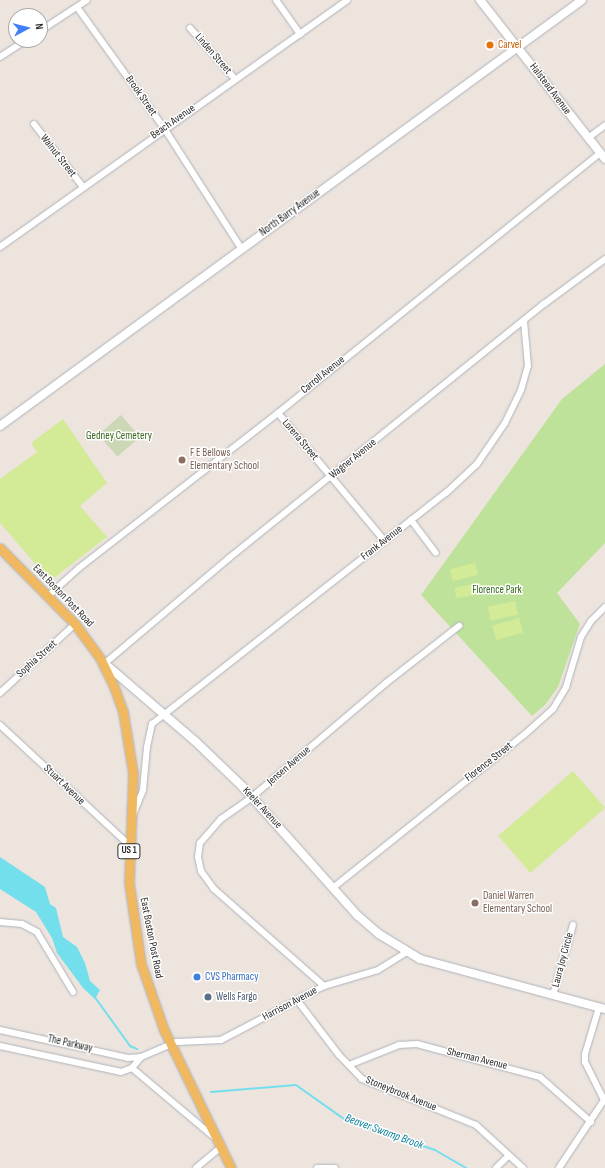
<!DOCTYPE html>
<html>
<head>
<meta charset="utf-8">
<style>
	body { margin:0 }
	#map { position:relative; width:605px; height:1168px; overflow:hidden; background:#ede4de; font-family:"Sofia Sans Condensed",sans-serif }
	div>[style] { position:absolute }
	.green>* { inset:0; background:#bfe29b }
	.cemetery>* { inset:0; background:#cbd7b5; transform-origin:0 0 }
	.pitch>* { inset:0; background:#d3ea97; transform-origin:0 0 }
	.water>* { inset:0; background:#73dfed }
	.stream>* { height:2px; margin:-1px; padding:0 1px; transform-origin:1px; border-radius:1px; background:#73dfed }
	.roads { filter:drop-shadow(0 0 1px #aeb3bb) drop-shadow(0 0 1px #aeb3bb) }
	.street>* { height:6px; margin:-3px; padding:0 3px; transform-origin:3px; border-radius:3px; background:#fff }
	.secondary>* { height:8px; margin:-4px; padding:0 4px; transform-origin:4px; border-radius:4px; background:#fff }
	.primary>* { height:9px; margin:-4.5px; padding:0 4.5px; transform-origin:4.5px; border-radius:4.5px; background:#efb861 }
	.dots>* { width:11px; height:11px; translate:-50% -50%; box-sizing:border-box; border:2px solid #fff; border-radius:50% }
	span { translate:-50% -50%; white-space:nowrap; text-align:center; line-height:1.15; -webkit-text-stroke:3px #fff; paint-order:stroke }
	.shield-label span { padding:1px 3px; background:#fff; border:1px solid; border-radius:3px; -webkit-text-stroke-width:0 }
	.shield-label { font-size:10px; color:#2b2b2b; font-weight:700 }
	.food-label { font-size:11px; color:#c56008 }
	.left { translate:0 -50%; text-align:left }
	.street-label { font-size:11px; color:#2b2b2b }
	.park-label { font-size:11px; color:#37681c }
	.education-label { font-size:11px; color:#785e54 }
	.shop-label { font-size:11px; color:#366cbe }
	.service-label { font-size:11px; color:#4e5e75 }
	.water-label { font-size:12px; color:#0f819c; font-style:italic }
	.north { position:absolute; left:8px; top:8px; width:40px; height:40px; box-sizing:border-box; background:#fff; border:1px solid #aaa; border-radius:50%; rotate:83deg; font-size:11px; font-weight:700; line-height:16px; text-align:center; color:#2b2b2b }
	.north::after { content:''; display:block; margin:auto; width:14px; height:18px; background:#417ff7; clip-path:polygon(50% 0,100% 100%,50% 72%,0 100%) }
</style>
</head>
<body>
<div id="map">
	<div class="green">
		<i style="clip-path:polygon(605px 364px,605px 543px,557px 593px,580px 624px,558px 687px,546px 704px,532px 716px,421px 595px,562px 399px)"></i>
	</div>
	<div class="cemetery">
		<i style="left:121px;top:415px;width:29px;height:30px;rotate:49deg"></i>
	</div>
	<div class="pitch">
		<i style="clip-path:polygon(63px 419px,107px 483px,80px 506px,107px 537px,50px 581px,0 523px,0 479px,37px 452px,31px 443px)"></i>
		<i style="left:475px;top:563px;width:12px;height:26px;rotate:76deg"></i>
		<i style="left:480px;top:583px;width:11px;height:26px;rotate:80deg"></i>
		<i style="left:515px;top:601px;width:14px;height:28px;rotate:78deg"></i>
		<i style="left:519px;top:618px;width:15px;height:28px;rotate:74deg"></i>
		<i style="left:573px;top:771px;width:49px;height:99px;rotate:49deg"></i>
	</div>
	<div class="water">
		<i style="clip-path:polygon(0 857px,45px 887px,50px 904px,56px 908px,63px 937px,77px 947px,85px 963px,90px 981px,100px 990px,95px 999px,83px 988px,57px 953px,52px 938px,36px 912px,0 889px)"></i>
	</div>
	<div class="stream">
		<i style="left:94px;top:996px;width:62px;rotate:54.2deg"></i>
		<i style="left:130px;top:1046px;width:8px;rotate:23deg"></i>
		<i style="left:211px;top:1092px;width:85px;rotate:-4.7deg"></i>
		<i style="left:296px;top:1085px;width:59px;rotate:35.3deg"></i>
		<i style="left:344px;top:1119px;width:96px;rotate:18.8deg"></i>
		<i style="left:435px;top:1150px;width:36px;rotate:30deg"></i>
	</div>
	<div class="roads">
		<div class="street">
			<i style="left:276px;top:0;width:42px;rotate:54.8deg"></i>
			<i style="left:77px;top:7px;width:149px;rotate:54.3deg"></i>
			<i style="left:164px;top:128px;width:143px;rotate:57.3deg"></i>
			<i style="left:190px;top:28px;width:68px;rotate:48.6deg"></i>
			<i style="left:40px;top:31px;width:56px;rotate:-33.4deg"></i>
			<i style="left:0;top:57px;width:31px;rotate:-33deg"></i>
			<i style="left:34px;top:124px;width:80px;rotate:52.1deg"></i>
			<i style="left:588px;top:138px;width:21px;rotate:-37deg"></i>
			<i style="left:0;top:247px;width:426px;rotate:-35.4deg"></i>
			<i style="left:278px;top:413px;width:165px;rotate:50.2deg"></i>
			<i style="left:411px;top:520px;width:41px;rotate:52.9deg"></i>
			<i style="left:47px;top:597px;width:43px;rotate:-42.2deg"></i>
			<i style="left:79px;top:568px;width:252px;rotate:-37.9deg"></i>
			<i style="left:278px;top:413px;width:414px;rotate:-38.9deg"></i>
			<i style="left:104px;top:664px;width:164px;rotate:-40.3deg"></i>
			<i style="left:229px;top:558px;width:405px;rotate:-38.9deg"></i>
			<i style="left:544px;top:304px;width:76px;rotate:-36.4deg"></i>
			<i style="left:0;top:693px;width:102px;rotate:-42.6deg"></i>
			<i style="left:0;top:725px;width:176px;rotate:42.9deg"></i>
			<i style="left:133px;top:815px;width:27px;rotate:-68deg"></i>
			<i style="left:143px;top:790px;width:43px;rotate:-84.7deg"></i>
			<i style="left:147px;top:747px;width:24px;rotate:-78deg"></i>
			<i style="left:152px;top:724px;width:374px;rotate:-38.2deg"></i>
			<i style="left:446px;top:493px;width:42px;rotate:-43.1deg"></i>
			<i style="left:477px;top:464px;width:50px;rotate:-55.7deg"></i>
			<i style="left:505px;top:423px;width:37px;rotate:-64deg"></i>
			<i style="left:521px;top:390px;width:25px;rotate:-74deg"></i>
			<i style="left:528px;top:366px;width:45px;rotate:-95.1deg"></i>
			<i style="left:334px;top:887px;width:243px;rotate:-38.7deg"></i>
			<i style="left:524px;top:735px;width:39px;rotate:-42deg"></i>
			<i style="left:553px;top:709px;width:26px;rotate:-59deg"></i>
			<i style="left:566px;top:687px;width:52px;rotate:-73.3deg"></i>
			<i style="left:581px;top:637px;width:19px;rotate:-58deg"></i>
			<i style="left:591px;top:621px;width:20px;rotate:-45deg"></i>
			<i style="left:0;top:922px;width:22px;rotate:5deg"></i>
			<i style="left:22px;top:924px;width:17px;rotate:28deg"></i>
			<i style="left:37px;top:932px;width:70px;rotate:59deg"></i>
			<i style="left:324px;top:986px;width:147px;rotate:-138.6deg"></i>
			<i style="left:214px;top:889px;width:22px;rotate:-126deg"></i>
			<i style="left:201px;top:871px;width:14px;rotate:-102deg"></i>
			<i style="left:198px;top:857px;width:14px;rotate:-82deg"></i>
			<i style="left:200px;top:843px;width:32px;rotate:-49deg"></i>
			<i style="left:221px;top:819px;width:38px;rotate:-35deg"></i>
			<i style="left:252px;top:797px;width:176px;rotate:-40.4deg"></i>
			<i style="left:386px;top:683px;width:93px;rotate:-38deg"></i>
			<i style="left:553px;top:995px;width:73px;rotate:-74.1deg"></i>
			<i style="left:297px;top:1000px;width:69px;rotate:52.6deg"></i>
			<i style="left:339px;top:1055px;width:33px;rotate:46deg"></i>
			<i style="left:362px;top:1079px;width:123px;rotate:22deg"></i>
			<i style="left:476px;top:1125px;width:64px;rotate:42.5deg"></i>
			<i style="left:0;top:1030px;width:131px;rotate:12.3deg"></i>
			<i style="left:128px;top:1058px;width:13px;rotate:-4deg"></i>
			<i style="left:141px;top:1057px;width:39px;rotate:-23deg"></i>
			<i style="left:177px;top:1042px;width:44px;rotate:-2.6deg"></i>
			<i style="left:221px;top:1040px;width:116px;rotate:-27.7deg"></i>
			<i style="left:324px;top:986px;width:56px;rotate:-16.5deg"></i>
			<i style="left:378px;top:970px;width:34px;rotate:-32deg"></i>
			<i style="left:0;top:1046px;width:124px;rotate:12.1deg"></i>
			<i style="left:121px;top:1072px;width:12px;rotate:-20deg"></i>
			<i style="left:132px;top:1068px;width:14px;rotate:-51deg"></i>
			<i style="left:349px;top:1065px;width:54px;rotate:-21.8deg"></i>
			<i style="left:399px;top:1045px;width:18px;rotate:-3deg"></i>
			<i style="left:417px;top:1044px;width:127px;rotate:15deg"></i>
			<i style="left:540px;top:1077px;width:68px;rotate:41.4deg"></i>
			<i style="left:132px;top:1068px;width:109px;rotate:40.1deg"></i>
			<i style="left:196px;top:1168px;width:33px;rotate:-40deg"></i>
			<i style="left:317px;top:1168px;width:18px"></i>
			<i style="left:496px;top:1168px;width:18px;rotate:-45deg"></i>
			<i style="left:559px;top:1168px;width:82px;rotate:-56.5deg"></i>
			<i style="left:604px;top:1100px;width:42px;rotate:-116.6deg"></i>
			<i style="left:585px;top:1062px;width:8px;rotate:-90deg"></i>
			<i style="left:585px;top:1054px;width:49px;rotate:-73.4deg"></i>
		</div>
		<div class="secondary">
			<i style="left:480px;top:0;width:202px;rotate:51.8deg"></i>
			<i style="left:0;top:426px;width:721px;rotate:-36.2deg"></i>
			<i style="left:103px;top:662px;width:121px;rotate:40.7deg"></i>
			<i style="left:195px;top:741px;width:65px;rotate:43.8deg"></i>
			<i style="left:242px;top:786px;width:173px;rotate:48.3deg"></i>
			<i style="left:357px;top:915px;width:29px;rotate:41deg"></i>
			<i style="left:379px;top:934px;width:48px;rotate:31.4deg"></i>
			<i style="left:420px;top:959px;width:192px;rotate:15.1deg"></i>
		</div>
		<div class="primary">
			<i style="left:0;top:548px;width:107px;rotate:45.4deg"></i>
			<i style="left:75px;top:624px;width:42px;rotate:53.7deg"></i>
			<i style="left:100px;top:658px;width:32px;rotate:64deg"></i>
			<i style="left:114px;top:687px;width:27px;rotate:70deg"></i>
			<i style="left:123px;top:712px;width:62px;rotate:80.7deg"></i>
			<i style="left:133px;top:773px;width:110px;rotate:92.1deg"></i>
			<i style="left:129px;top:883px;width:82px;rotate:81.6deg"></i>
			<i style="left:141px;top:964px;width:70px;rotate:70.8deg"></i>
			<i style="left:164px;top:1030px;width:153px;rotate:64.1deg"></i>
		</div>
	</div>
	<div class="dots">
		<i style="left:490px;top:45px;background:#e8710a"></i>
		<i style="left:182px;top:460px;background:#8d6e63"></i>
		<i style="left:475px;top:903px;background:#8d6e63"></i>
		<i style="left:197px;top:977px;background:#3f7fe0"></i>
		<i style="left:208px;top:997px;background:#5c6f8a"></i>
	</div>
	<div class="shield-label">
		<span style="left:129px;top:851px">US 1</span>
	</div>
	<div class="food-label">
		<span class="left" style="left:498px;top:45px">Carvel</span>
	</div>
	<div class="street-label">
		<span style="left:213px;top:54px;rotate:49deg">Linden Street</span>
		<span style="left:550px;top:89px;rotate:53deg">Halstead Avenue</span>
		<span style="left:141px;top:96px;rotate:55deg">Brook Street</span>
		<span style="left:173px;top:122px;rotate:-35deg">Beach Avenue</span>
		<span style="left:58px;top:156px;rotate:52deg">Walnut Street</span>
		<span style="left:290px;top:213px;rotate:-36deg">North Barry Avenue</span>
		<span style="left:323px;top:375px;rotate:-39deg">Carroll Avenue</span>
		<span style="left:300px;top:440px;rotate:50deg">Lorena Street</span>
		<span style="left:353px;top:459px;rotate:-39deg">Wagner Avenue</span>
		<span style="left:382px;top:543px;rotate:-38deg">Frank Avenue</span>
		<span style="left:63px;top:596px;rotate:46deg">East Boston Post Road</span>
		<span style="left:37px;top:659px;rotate:-42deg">Sophia Street</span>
		<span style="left:489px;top:762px;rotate:-38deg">Florence Street</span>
		<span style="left:289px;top:766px;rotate:-41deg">Jensen Avenue</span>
		<span style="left:64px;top:785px;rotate:44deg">Stuart Avenue</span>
		<span style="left:262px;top:808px;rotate:47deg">Keeler Avenue</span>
		<span style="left:151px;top:938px;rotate:79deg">East Boston Post Road</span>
		<span style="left:563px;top:960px;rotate:-75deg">Laura Joy Circle</span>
		<span style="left:290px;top:1004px;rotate:-28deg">Harrison Avenue</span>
		<span style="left:70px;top:1044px;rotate:13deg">The Parkway</span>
		<span style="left:477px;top:1059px;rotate:14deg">Sherman Avenue</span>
		<span style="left:401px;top:1094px;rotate:22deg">Stoneybrook Avenue</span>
	</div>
	<div class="park-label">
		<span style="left:119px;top:436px">Gedney Cemetery</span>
		<span style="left:497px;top:590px">Florence Park</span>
	</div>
	<div class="education-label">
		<span class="left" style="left:190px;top:460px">F E Bellows<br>Elementary School</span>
		<span class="left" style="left:483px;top:903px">Daniel Warren<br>Elementary School</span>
	</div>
	<div class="shop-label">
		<span class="left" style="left:205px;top:977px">CVS Pharmacy</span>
	</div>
	<div class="service-label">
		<span class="left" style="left:216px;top:997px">Wells Fargo</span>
	</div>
	<div class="water-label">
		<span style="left:384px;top:1132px;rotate:20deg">Beaver Swamp Brook</span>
	</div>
	<div class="north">N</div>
</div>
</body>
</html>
